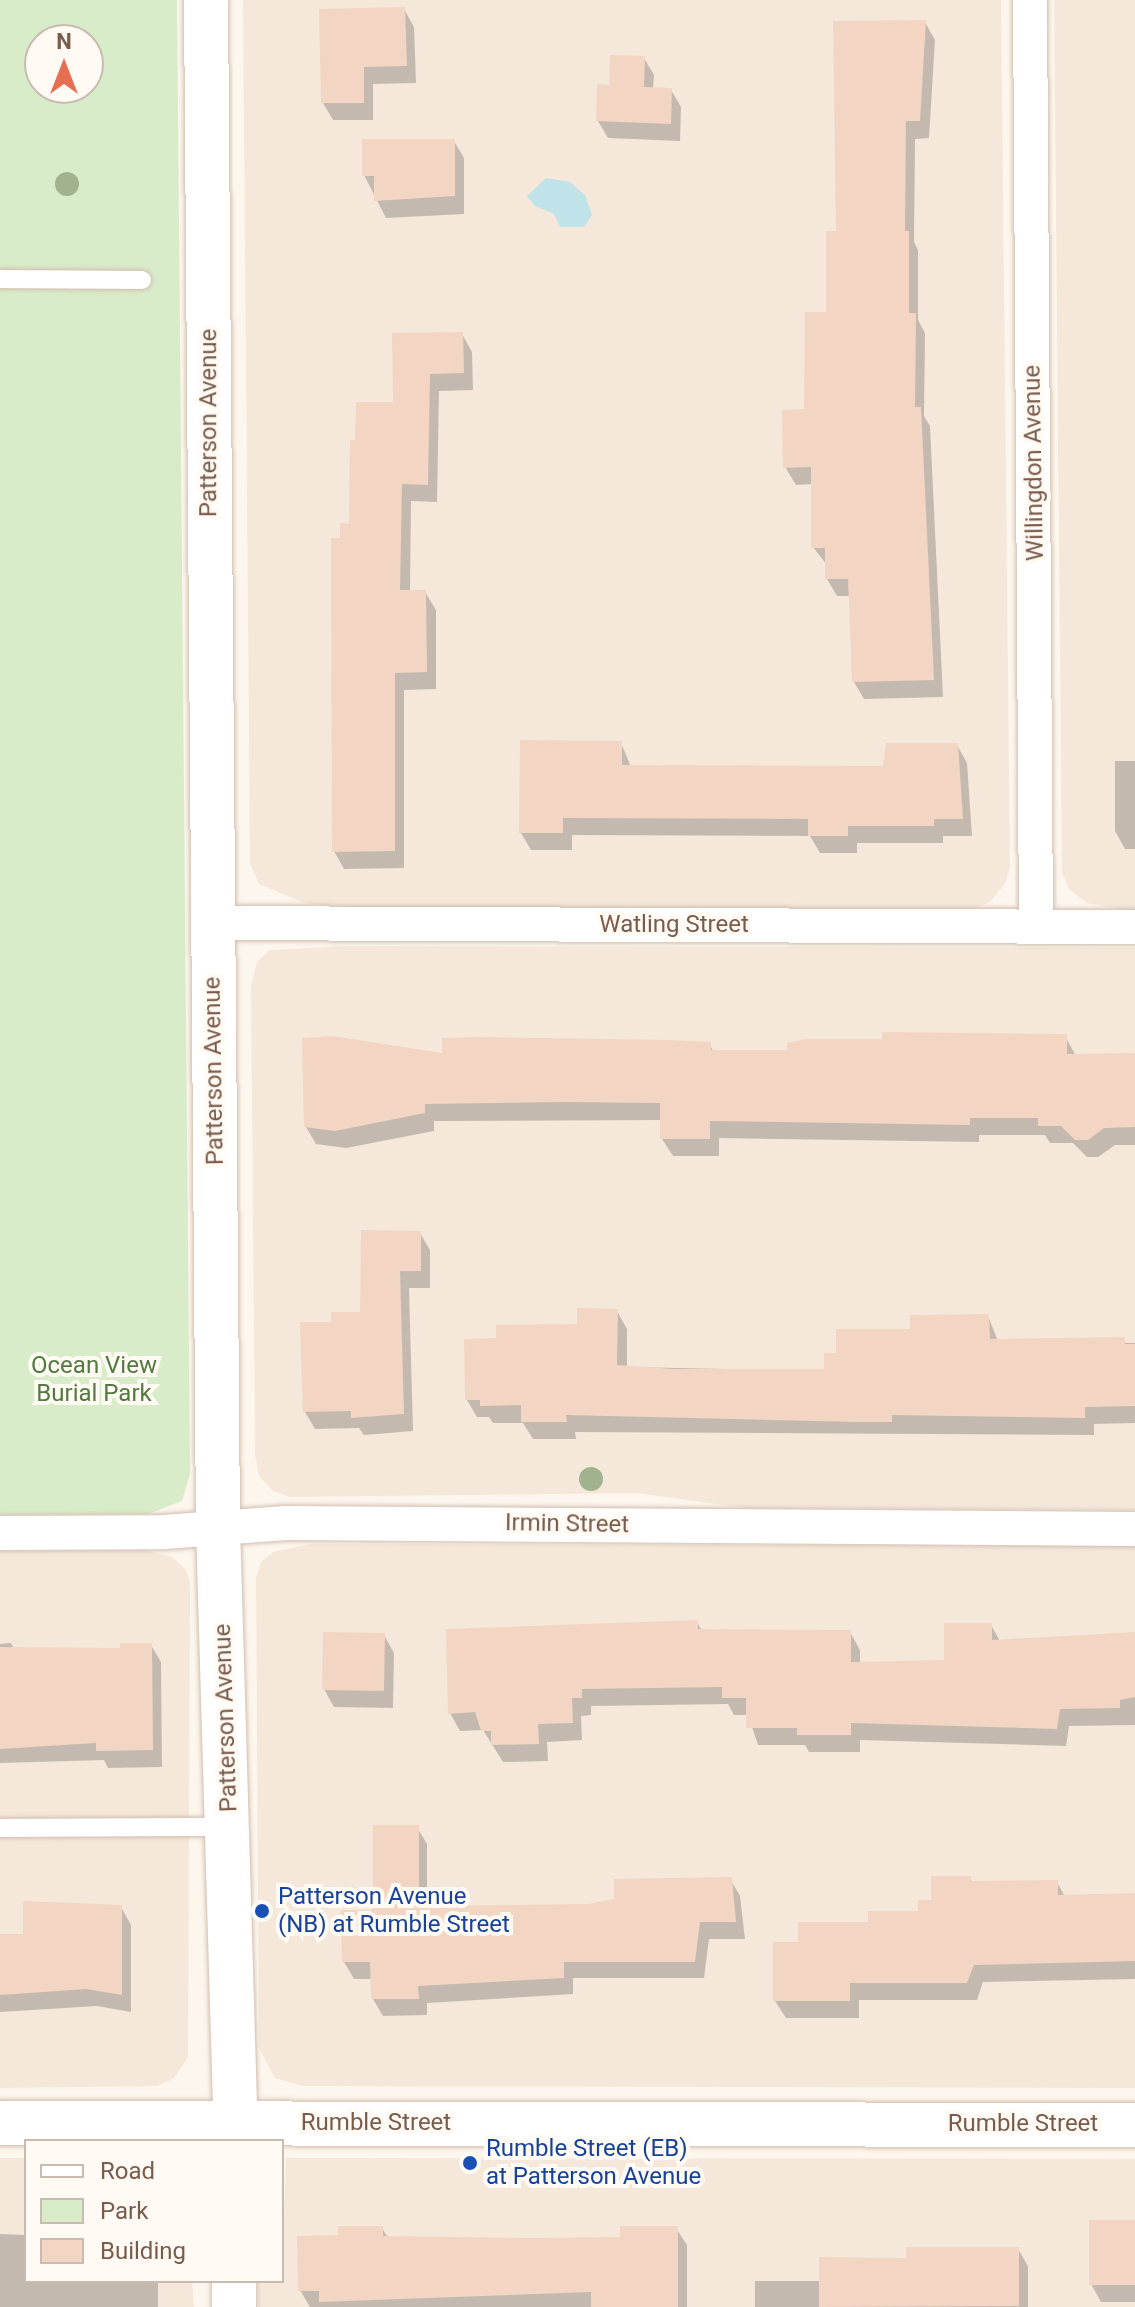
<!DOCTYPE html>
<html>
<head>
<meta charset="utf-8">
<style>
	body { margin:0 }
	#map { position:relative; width:1135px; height:2307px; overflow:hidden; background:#fdf6ec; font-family:Roboto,sans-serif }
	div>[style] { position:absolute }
	.residential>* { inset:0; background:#f5e8da }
	.green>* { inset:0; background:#d8ecc9 }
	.water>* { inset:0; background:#bfe3e8 }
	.shadow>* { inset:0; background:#0003 }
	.building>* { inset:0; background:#f3d5c3; transform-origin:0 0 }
	.roads { filter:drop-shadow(0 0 2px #d1beb0) drop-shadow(0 0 2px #d1beb0) }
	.lane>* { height:18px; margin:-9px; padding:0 9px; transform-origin:9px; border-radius:9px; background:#fff }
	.street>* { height:34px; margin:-17px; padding:0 17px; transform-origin:17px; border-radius:17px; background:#fff }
	.secondary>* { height:44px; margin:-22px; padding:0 22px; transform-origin:22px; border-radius:22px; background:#fff }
	.trees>* { width:24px; height:24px; margin:-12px; border-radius:50%; background:#a0b28e }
	.dots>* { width:22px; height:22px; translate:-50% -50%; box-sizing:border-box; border:4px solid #fffaf3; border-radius:50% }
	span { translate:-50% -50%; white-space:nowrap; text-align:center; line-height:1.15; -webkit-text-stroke:8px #fffaf3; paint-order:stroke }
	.street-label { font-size:24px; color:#7a5c4d }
	.park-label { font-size:24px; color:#537a41 }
	.transit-label { font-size:24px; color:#164399 }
	.left { translate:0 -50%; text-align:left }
	.legend { position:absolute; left:24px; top:2139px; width:260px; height:144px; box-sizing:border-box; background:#fffaf3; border:2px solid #cabbb1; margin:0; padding:10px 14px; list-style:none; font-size:24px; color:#7a5c4d }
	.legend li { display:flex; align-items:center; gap:16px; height:40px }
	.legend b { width:40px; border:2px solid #cabbb1 }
	.north { position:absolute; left:24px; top:24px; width:80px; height:80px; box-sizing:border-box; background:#fffaf3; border:2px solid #cabbb1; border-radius:50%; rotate:0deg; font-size:22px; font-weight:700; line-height:32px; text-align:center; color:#7a5c4d }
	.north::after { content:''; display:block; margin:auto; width:28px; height:36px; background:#e76f51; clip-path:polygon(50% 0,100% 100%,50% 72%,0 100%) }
</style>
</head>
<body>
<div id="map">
	<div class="residential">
		<i style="clip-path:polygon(243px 0,1001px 0,1010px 867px,1006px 882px,991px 901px,972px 910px,361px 908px,304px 903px,259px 884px,250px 863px)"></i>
		<i style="clip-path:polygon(1054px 0,1135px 0,1135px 912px,1087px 903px,1069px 889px,1062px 873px)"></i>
		<i style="clip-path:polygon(347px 946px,1135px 948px,1135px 1510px,745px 1508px,637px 1493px,290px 1497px,273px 1491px,259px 1476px,255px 1454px,251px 985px,257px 962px,270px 950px)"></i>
		<i style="clip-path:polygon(310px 1544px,1135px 1546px,1135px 2088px,303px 2086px,275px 2078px,259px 2048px,256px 1578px,261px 1562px,273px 1552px)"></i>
		<i style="clip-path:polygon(143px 1550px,172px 1557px,186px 1570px,190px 1582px,188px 2057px,174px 2078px,158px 2086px,0 2088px,0 1551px)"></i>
		<i style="clip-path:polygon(0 2158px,26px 2158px,26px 2281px,192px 2281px,194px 2307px,0 2307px)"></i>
		<i style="clip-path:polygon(286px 2158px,1135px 2159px,1135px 2307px,258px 2307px,258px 2281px,282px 2281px)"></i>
	</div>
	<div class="green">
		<i style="clip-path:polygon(evenodd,0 0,177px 0,190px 1474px,182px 1501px,148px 1514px,0 1515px,0 0,40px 40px,88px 40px,88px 88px,40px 88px,40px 40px)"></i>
	</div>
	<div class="water">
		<i style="clip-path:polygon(546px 178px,570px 182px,585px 195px,592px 215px,584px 227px,560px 227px,554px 214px,535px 206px,527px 196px)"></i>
	</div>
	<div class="shadow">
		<i style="clip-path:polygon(404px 9px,414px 27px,416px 83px,373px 84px,373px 120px,333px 120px,323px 103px)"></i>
		<i style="clip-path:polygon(925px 22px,935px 40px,929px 138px,915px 139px,914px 242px,918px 250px,918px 320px,925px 333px,924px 416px,930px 426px,943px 697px,864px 699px,854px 682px,851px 596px,837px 596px,827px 579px,827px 565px,813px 547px,813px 484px,796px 485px,785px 467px,806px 411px,828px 315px,838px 233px)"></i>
		<i style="clip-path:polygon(644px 58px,654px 75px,653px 89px,671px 90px,681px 107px,680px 141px,608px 138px,598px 121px,611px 87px)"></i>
		<i style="clip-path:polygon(454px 141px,464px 158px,464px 214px,386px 218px,364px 175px)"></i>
		<i style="clip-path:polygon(462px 334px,472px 352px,473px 390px,439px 391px,437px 502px,411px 501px,410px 592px,425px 592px,436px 610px,436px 689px,404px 690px,404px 868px,344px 869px,334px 851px,342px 540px,351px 526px,357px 442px)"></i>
		<i style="clip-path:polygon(621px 743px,631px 767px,885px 768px,957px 745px,967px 763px,972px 836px,943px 836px,943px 843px,857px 843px,857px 853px,820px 853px,810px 836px,572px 835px,572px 850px,531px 850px,521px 833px)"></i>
		<i style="clip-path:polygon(1115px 761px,1135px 761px,1135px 849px,1125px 849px,1115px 831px)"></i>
		<i style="clip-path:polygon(1065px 1036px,1076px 1056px,1135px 1055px,1135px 1145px,1115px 1145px,1098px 1157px,1087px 1157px,1073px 1143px,1050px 1143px,1045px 1135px,979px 1135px,979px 1142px,719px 1138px,719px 1156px,673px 1156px,662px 1139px,662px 1120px,434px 1121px,434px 1131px,346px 1148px,316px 1144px,306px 1127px,444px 1055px,709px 1044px,714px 1052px,789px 1052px)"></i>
		<i style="clip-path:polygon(420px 1233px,430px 1250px,430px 1288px,409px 1288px,413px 1431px,364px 1435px,359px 1428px,315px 1429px,305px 1412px,333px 1324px,362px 1314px)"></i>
		<i style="clip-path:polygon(617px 1311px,627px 1329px,627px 1367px,826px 1371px,838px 1355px,912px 1331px,988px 1316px,998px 1341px,1135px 1343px,1135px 1423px,1094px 1424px,1094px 1435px,575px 1432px,576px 1439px,533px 1439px,523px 1423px,493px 1423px,489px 1417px,477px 1417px,467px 1400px,498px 1340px,579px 1326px)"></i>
		<i style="clip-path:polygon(697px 1622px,702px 1631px,850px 1632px,860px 1650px,860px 1664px,946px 1662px,991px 1625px,1000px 1641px,1135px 1635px,1135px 1725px,1069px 1726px,1066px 1746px,860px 1740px,860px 1752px,809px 1752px,805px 1745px,758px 1745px,748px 1715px,734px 1715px,728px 1704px,591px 1706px,591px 1715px,581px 1716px,582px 1740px,547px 1742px,548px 1761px,503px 1762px,483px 1730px,460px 1731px,450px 1713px)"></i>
		<i style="clip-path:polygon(384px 1635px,394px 1653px,393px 1708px,334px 1707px,324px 1689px)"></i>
		<i style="clip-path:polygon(11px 1643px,14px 1649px,122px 1650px,151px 1645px,161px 1662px,162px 1767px,108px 1768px,104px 1760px,0 1763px,0 1644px)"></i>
		<i style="clip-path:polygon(417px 1827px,427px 1844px,427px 1908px,588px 1906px,730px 1879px,740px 1896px,745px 1939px,709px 1939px,704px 1978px,573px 1978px,573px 1994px,427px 2003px,427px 2015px,383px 2016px,373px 1999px,372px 1979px,354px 1979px,344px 1962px)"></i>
		<i style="clip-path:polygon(970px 1878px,973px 1883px,1057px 1882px,1065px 1897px,1135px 1895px,1135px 1979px,983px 1982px,977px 2000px,859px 2000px,859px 2018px,786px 2018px,775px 2001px,800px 1944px,920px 1913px)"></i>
		<i style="clip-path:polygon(121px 1907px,131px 1925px,131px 2012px,97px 2006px,0 2012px,0 1936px,25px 1936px)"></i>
		<i style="clip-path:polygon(1135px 2222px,1135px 2302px,1101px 2302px,1091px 2284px)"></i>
		<i style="clip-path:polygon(382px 2228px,388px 2238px,622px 2239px,676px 2228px,687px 2245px,687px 2307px,310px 2307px,300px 2290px,340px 2237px)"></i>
		<i style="clip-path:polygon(0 2234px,26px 2235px,26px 2281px,158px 2281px,158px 2307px,0 2307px)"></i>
		<i style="clip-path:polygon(1018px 2249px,1028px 2266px,1028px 2307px,755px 2307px,755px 2281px,821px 2281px,908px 2260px)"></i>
	</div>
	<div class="building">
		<i style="clip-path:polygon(405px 7px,407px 66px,364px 67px,364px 103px,321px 103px,319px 9px)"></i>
		<i style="clip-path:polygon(926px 20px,920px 121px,906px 121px,905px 231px,909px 231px,909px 313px,916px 313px,915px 407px,921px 407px,934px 680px,852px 682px,848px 579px,825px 579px,825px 548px,811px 548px,811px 467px,783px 468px,782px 410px,804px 409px,805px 312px,826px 312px,826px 231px,836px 231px,833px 21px)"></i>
		<i style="clip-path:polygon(610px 55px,645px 56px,644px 87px,672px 88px,671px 124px,596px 121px,597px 84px,609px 85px)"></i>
		<i style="clip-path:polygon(362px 139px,455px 139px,455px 196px,374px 201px,374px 176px,362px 176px)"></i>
		<i style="clip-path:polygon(463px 332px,464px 373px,430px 374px,428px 485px,402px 484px,400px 590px,426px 590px,427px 672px,395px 673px,395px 851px,332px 852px,331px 538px,340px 538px,340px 523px,349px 524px,350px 440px,355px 440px,356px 402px,393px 402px,392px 333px)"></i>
		<i style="clip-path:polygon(520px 740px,622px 741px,622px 765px,883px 766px,886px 743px,958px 743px,963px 819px,934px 819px,934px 826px,848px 826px,848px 836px,808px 836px,808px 819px,563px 818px,563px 833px,519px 833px)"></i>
		<i style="clip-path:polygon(882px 1032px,1067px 1034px,1067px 1054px,1135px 1053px,1135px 1127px,1104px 1128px,1088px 1140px,1075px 1140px,1061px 1126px,1038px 1126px,1038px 1118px,970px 1118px,970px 1125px,710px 1121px,710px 1139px,660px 1139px,660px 1103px,564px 1102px,425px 1104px,425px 1113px,335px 1131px,304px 1127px,302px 1038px,333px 1036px,442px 1053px,442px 1038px,484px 1037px,668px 1040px,711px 1042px,711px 1050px,787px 1050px,787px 1043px,806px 1039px,882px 1039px)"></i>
		<i style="clip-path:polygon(361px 1230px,421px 1231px,421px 1271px,400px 1271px,404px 1414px,351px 1418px,351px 1411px,303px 1412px,300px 1322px,331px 1322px,331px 1312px,360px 1312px)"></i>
		<i style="clip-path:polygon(577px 1308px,618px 1309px,617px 1365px,674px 1369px,824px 1369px,824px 1353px,836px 1353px,836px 1329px,910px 1329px,910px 1315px,989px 1314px,990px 1339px,1125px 1337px,1125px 1344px,1135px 1344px,1135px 1406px,1085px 1407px,1085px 1418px,892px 1415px,892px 1422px,859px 1422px,566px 1415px,567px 1422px,521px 1422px,521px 1405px,480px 1406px,480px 1400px,465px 1400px,464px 1339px,496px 1338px,496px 1325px,577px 1324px)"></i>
		<i style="clip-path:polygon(698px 1620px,698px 1629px,851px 1630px,851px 1662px,944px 1660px,944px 1623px,992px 1623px,992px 1640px,1135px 1632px,1135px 1697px,1120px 1700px,1120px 1708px,1060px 1709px,1057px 1729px,851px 1723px,851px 1735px,797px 1735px,797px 1728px,746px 1728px,746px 1698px,722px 1698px,722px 1687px,582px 1689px,582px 1698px,572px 1698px,573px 1723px,538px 1724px,539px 1744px,491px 1745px,491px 1731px,481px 1731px,475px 1712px,448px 1714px,446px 1629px)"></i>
		<i style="left:323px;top:1632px;width:62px;height:58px;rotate:1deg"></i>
		<i style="clip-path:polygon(120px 1643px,152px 1643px,153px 1750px,96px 1751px,96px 1743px,0 1749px,0 1647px,120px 1648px)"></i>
		<i style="clip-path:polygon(373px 1825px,419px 1825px,419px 1906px,588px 1904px,614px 1899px,614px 1879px,732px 1877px,736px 1922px,700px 1922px,695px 1962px,564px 1962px,564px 1978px,418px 1986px,419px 1999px,371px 1999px,370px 1962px,342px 1962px,341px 1910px,373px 1910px)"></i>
		<i style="clip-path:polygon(931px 1876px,971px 1876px,971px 1881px,1058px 1880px,1058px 1895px,1135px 1893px,1135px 1961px,974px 1965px,967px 1983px,850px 1983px,850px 2001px,773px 2001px,773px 1942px,798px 1942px,798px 1922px,868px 1922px,868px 1911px,918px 1911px,918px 1900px,931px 1900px)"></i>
		<i style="clip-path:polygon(23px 1901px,122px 1905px,122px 1995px,86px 1989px,0 1995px,0 1934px,23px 1934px)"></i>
		<i style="left:1089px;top:2220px;width:46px;height:65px"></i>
		<i style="clip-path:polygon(338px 2226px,383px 2226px,383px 2236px,534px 2238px,620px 2237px,620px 2226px,678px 2226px,678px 2307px,591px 2307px,591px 2292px,319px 2302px,319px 2291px,298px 2291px,297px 2236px,338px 2235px)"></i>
		<i style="clip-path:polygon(906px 2247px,1019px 2247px,1019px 2306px,819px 2307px,819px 2257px,906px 2258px)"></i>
	</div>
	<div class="roads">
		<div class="lane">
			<i style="left:0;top:279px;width:142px;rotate:0.4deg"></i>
			<i style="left:0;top:1828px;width:229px;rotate:-0.3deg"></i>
		</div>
		<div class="street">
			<i style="left:1030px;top:0;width:926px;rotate:89.63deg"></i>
			<i style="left:213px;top:923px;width:922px;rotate:0.25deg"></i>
			<i style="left:0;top:1533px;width:164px;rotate:-0.3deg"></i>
			<i style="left:164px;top:1532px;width:122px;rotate:-4.2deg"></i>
			<i style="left:286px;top:1523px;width:849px;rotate:0.4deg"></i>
		</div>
		<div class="secondary">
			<i style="left:206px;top:0;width:1527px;rotate:89.55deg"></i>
			<i style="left:218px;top:1527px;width:614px;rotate:88.32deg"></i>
			<i style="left:0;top:2123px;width:1135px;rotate:0.1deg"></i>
			<i style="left:234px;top:2307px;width:26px;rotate:-90deg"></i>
		</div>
	</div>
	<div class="trees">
		<i style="left:67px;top:184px"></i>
		<i style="left:591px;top:1479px"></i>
	</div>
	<div class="dots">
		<i style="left:262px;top:1911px;background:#1a4fb4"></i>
		<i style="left:470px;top:2163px;background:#1a4fb4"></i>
	</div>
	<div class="street-label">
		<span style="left:209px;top:423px;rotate:-90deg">Patterson Avenue</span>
		<span style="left:1034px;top:463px;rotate:-91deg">Willingdon Avenue</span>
		<span style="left:674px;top:925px">Watling Street</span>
		<span style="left:214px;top:1071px;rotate:-91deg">Patterson Avenue</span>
		<span style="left:567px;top:1524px;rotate:1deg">Irmin Street</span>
		<span style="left:226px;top:1718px;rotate:-92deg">Patterson Avenue</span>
		<span style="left:376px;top:2123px">Rumble Street</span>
		<span style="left:1023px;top:2124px">Rumble Street</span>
	</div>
	<div class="park-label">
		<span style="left:94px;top:1380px">Ocean View<br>Burial Park</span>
	</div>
	<div class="transit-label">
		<span class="left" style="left:278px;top:1911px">Patterson Avenue<br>(NB) at Rumble Street</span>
		<span class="left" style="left:486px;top:2163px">Rumble Street (EB)<br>at Patterson Avenue</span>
	</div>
	<ul class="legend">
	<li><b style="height:10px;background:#fff"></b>Road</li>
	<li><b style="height:22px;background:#d8ecc9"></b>Park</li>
	<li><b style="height:22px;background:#f3d5c3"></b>Building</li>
	</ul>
	<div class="north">N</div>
</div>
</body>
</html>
